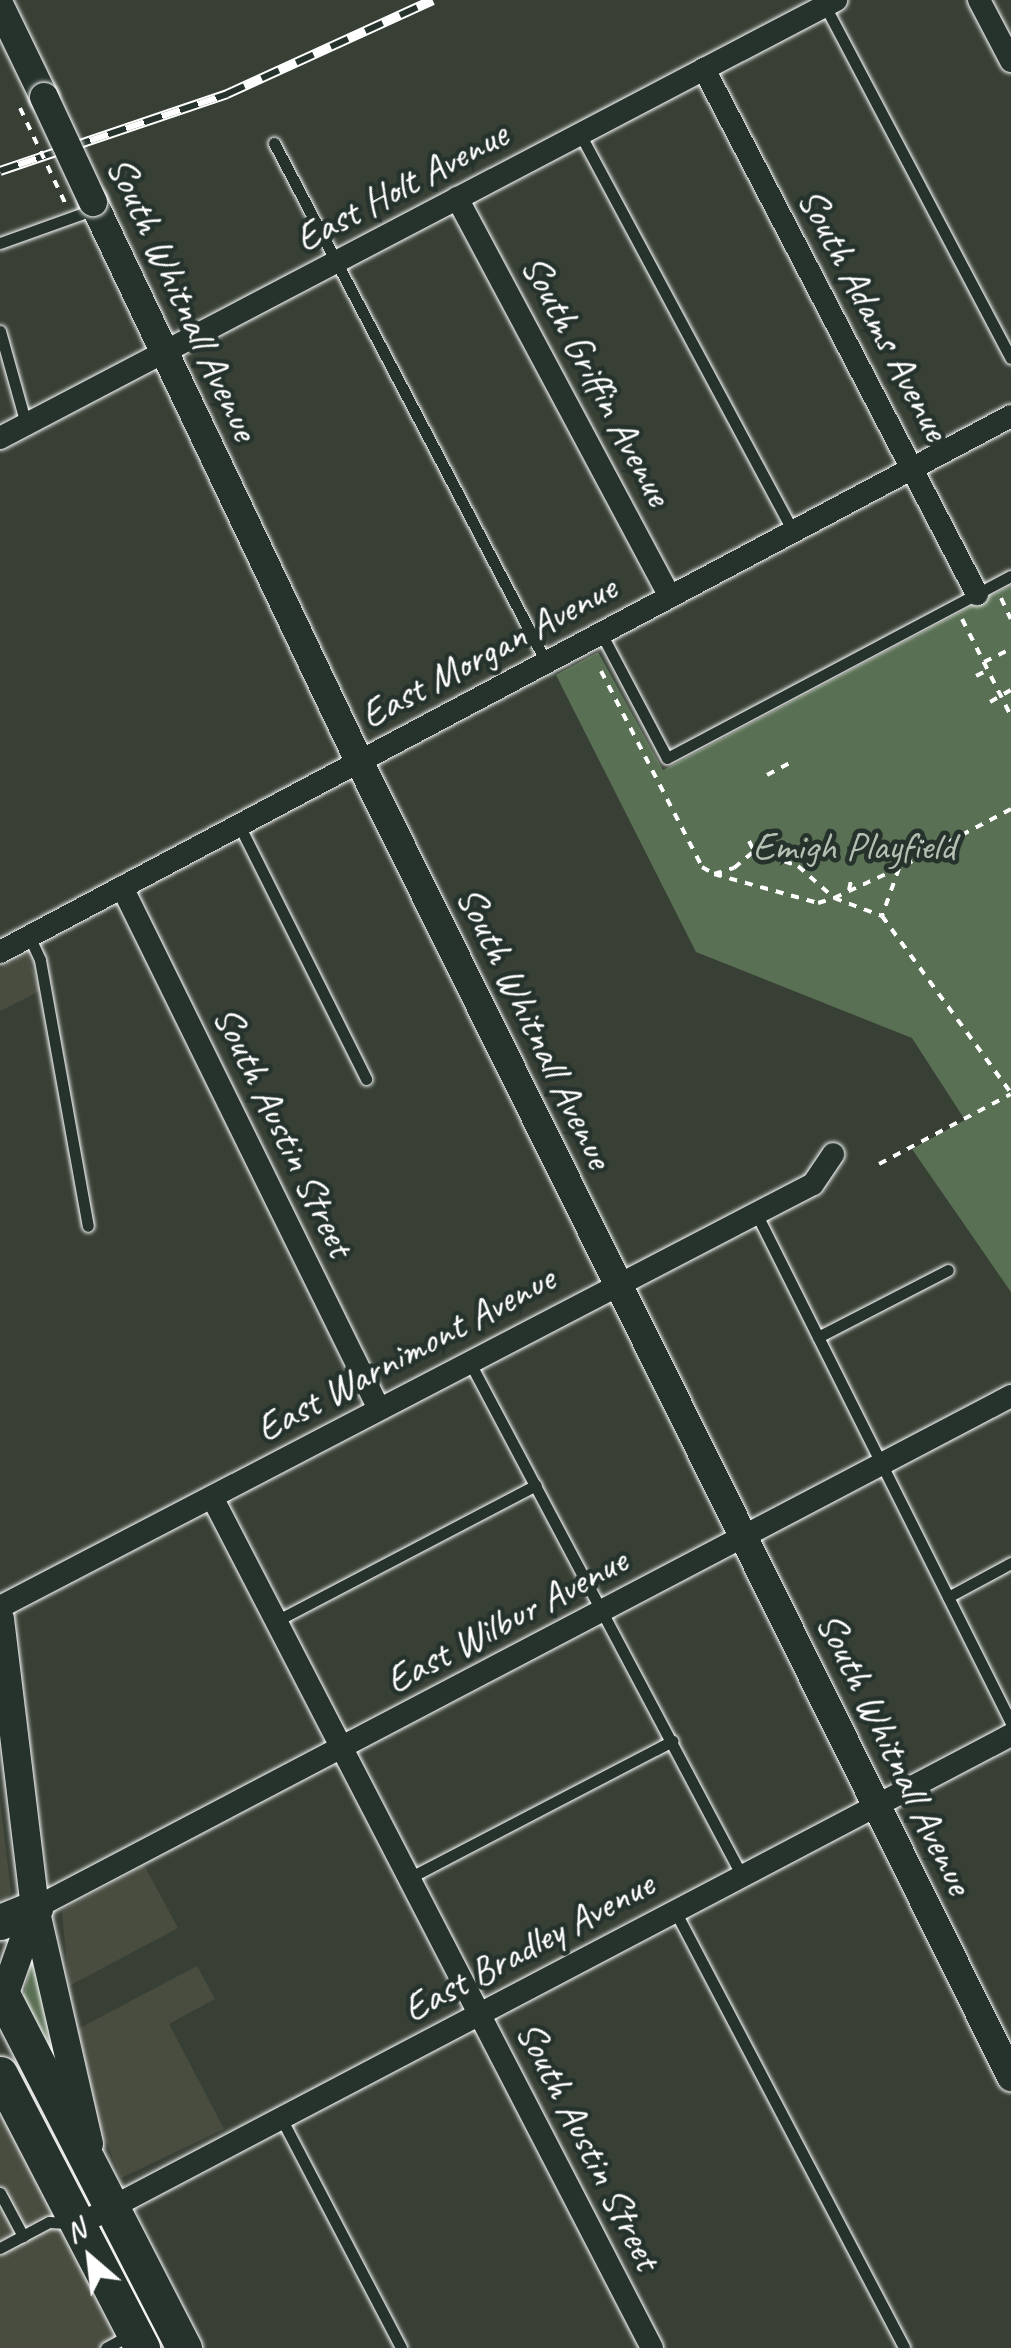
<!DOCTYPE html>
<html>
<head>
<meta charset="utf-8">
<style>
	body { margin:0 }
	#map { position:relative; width:1011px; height:2348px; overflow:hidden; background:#384036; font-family:Caveat,sans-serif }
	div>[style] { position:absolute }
	.built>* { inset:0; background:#484d40 }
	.green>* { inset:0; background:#5a7054 }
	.path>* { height:4px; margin-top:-2px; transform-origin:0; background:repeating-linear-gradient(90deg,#fff 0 8px,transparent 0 16px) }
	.roads { filter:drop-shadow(0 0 2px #fff) drop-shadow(0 0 2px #fff) }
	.service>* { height:11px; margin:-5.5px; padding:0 5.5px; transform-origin:5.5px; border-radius:5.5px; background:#26332d }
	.minor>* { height:22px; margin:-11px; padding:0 11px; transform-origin:11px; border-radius:11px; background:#26332d }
	.tertiary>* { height:28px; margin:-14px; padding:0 14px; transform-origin:14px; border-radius:14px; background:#26332d }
	.primary>* { height:35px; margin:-17.5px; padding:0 17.5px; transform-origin:17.5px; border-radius:17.5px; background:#26332d }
	.rail>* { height:10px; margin-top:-5px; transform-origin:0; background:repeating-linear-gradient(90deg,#26332d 0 19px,#fff 0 38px); box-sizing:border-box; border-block:2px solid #fff }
	.path-bridge>* { height:4px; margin-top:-2px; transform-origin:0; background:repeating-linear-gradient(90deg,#fff 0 8px,transparent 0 16px) }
	.bridges { filter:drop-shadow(0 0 2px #fff) drop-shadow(0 0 2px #fff) }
	.tertiary-bridge>* { height:28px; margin:-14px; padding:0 14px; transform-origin:14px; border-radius:14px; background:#26332d }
	span { translate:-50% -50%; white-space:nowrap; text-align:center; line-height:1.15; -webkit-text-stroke:9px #26332d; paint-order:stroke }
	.street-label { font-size:40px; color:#fff }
	.park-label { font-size:40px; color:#b5bfb2 }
	.north { position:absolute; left:40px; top:2208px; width:100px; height:100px; -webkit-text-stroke:8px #26332d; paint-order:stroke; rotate:332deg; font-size:28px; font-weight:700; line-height:40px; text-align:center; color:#fff }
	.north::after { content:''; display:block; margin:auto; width:35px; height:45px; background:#fff; clip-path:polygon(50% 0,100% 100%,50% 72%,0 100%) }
</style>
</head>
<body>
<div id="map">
	<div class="built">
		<i style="clip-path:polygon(27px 954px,40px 991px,0 1011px,0 969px)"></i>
		<i style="clip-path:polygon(0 1801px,11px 1892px,0 1909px)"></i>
		<i style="clip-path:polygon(144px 1865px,178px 1928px,69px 1986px,62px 1911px)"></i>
		<i style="clip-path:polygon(197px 1966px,215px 1999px,169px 2024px,224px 2129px,121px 2178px,100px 2126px,78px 2029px)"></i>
		<i style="clip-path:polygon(0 2111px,126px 2348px,0 2348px)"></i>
	</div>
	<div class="green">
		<i style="clip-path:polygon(1011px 585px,1011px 1292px,912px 1149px,965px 1120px,912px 1038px,696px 952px,556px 675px,598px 652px,663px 770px)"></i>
		<i style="clip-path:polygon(35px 1944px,58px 2063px,23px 1998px)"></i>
	</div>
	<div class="path">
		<i style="left:1001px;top:598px;width:23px;rotate:65deg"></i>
		<i style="left:962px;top:619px;width:109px;rotate:63.2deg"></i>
		<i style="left:984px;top:662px;width:30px;rotate:-26deg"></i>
		<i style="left:601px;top:671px;width:220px;rotate:62.7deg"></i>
		<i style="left:702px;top:867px;width:14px;rotate:30deg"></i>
		<i style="left:714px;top:874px;width:21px;rotate:-17deg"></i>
		<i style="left:734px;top:868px;width:26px;rotate:-40deg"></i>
		<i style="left:976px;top:676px;width:13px;rotate:-27deg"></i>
		<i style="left:990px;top:702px;width:24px;rotate:-30deg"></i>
		<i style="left:767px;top:775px;width:30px;rotate:-28deg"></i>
		<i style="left:1011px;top:809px;width:127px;rotate:152.2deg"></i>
		<i style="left:899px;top:868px;width:51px;rotate:109.5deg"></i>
		<i style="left:882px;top:916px;width:219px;rotate:53.9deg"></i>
		<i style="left:922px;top:840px;width:12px;rotate:59deg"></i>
		<i style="left:749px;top:841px;width:11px;rotate:63deg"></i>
		<i style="left:754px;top:851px;width:46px;rotate:18.8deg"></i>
		<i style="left:798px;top:866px;width:48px;rotate:41.6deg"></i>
		<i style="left:834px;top:898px;width:72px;rotate:-24.8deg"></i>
		<i style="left:714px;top:874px;width:108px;rotate:15.6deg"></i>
		<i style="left:818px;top:903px;width:17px;rotate:-17deg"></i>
		<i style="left:834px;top:898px;width:51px;rotate:20.6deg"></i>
		<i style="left:849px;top:890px;width:14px;rotate:-78deg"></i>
		<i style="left:879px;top:1164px;width:149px;rotate:-27.9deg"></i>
	</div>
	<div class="roads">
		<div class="service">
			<i style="left:824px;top:4px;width:400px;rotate:62.2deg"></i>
			<i style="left:580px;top:134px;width:451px;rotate:61.8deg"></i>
			<i style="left:274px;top:143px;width:586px;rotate:62.34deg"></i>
			<i style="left:0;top:243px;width:101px;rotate:-19.7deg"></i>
			<i style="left:0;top:331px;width:97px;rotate:74.4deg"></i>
			<i style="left:601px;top:633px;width:141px;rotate:62.2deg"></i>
			<i style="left:667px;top:758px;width:389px;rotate:-27.9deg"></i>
			<i style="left:239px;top:825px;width:284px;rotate:63.4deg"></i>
			<i style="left:29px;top:936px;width:26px;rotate:65deg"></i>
			<i style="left:40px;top:960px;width:270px;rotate:79.8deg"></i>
			<i style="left:757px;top:1215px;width:568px;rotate:63.43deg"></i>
			<i style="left:818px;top:1337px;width:146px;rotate:-27.3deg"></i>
			<i style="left:469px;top:1361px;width:583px;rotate:62.07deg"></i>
			<i style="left:948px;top:1597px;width:72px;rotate:-28.4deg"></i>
			<i style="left:276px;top:1621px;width:293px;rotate:-27.6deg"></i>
			<i style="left:409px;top:1878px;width:297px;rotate:-27.5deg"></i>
			<i style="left:675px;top:1911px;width:493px;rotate:62.3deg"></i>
			<i style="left:281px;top:2118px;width:259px;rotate:62.4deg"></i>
			<i style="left:0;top:2193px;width:49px;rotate:61.9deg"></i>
			<i style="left:0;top:2248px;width:55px;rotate:-28deg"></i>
			<i style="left:49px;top:2222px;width:22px;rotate:3deg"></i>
			<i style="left:106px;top:2348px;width:25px;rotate:-29deg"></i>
		</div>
		<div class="minor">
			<i style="left:979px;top:0;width:69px;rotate:62.3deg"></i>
			<i style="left:704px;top:69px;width:592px;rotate:62.53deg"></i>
			<i style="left:457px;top:198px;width:452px;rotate:61.9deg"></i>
			<i style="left:0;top:438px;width:944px;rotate:-27.65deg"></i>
			<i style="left:122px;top:887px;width:582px;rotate:63.79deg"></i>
			<i style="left:0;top:952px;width:1144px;rotate:-27.93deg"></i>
			<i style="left:212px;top:1497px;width:958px;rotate:62.66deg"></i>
			<i style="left:0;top:1607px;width:916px;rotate:-27.49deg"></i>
			<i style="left:813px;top:1184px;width:36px;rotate:-56deg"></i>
			<i style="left:35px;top:1908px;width:1102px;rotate:-27.68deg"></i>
			<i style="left:80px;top:2224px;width:1052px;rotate:-27.71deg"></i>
		</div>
		<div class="tertiary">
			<i style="left:0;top:6px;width:101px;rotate:64.2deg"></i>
			<i style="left:93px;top:202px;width:619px;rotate:64.55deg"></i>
			<i style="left:359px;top:761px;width:1469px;rotate:63.64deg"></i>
			<i style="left:0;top:1619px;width:291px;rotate:83.1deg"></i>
			<i style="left:35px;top:1908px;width:242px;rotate:77.1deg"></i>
			<i style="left:0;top:2007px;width:105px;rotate:-70.5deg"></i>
		</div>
		<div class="primary">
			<i style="left:0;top:1922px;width:38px;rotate:-22deg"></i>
			<i style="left:0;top:1990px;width:403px;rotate:62.8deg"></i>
			<i style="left:0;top:2074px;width:309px;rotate:62.6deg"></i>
		</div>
	</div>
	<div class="rail">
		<i style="left:0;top:171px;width:240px;rotate:-18.7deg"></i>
		<i style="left:227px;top:94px;width:226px;rotate:-24.5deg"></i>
	</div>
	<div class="path-bridge">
		<i style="left:20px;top:108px;width:110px;rotate:64.6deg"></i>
	</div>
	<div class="bridges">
		<div class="tertiary-bridge">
			<i style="left:44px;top:97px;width:116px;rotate:65deg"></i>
		</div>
	</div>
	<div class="street-label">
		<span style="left:401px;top:186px;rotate:-28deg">East Holt Avenue</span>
		<span style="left:183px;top:298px;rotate:65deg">South Whitnall Avenue</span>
		<span style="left:874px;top:314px;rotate:62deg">South Adams Avenue</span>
		<span style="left:597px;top:380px;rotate:62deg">South Griffin Avenue</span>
		<span style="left:488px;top:651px;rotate:-28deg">East Morgan Avenue</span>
		<span style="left:535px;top:1027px;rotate:64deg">South Whitnall Avenue</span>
		<span style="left:284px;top:1131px;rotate:64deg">South Austin Street</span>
		<span style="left:405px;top:1353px;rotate:-28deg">East Warnimont Avenue</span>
		<span style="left:506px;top:1620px;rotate:-28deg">East Wilbur Avenue</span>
		<span style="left:895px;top:1753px;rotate:64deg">South Whitnall Avenue</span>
		<span style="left:528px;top:1946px;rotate:-28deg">East Bradley Avenue</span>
		<span style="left:589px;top:2145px;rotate:63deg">South Austin Street</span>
	</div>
	<div class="park-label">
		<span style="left:854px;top:846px">Emigh Playfield</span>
	</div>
	<div class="north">N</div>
</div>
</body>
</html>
